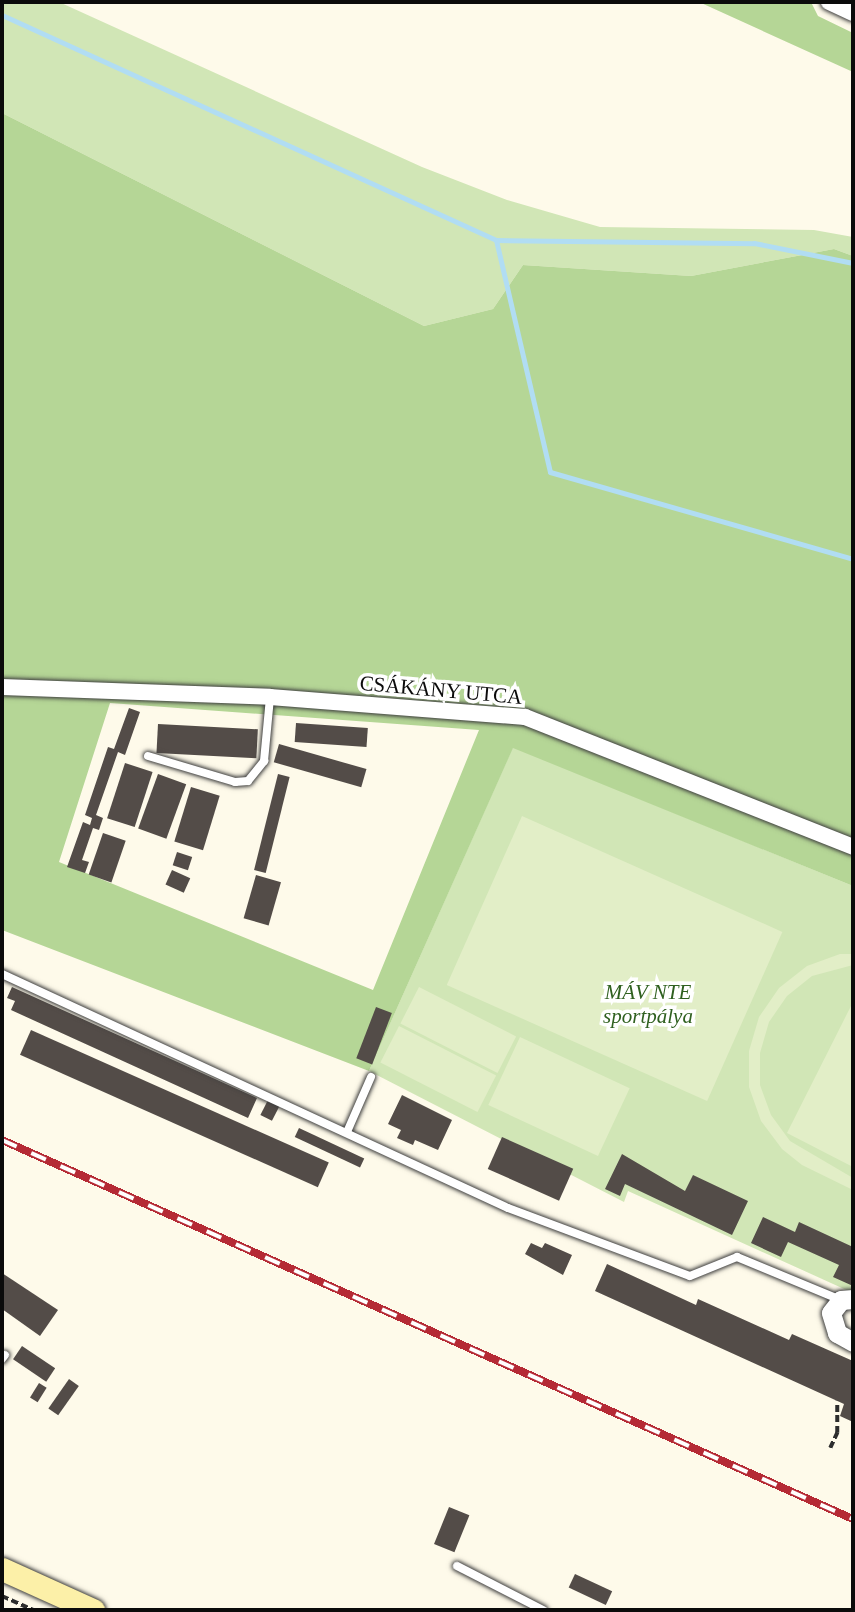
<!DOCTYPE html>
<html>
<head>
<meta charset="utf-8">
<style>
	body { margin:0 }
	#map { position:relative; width:855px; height:1612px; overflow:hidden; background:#fefaea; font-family:Georgia,serif }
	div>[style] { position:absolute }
	.green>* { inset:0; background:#d1e6b6 }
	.forest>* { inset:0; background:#b5d696 }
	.pitch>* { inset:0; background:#e2eec7; transform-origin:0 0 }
	.stream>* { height:5px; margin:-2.5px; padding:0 2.5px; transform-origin:2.5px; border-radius:2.5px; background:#b1ddf3 }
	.building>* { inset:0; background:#534c48; transform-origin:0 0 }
	.path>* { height:3.5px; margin-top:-1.75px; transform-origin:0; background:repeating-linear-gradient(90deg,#2d2d2d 0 7px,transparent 0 10.5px) }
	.roads { filter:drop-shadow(0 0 2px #3e3e3e) drop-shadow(0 0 2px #3e3e3e) }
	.service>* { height:8px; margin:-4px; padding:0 4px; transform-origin:4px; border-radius:4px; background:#fff }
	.minor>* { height:16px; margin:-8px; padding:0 8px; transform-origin:8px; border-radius:8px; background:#fff }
	.tertiary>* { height:19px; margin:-9.5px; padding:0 9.5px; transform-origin:9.5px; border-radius:9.5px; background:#fff }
	.secondary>* { height:23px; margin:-11.5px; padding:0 11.5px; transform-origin:11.5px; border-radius:11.5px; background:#fcf0a8 }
	.rail>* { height:8px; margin-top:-4px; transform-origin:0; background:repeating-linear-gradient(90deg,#fff 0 16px,#b52a35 0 32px); box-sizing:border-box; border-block:2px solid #b52a35 }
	span { translate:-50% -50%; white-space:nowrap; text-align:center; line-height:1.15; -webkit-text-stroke:7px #fff; paint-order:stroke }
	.street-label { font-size:21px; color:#0b0b0b }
	.park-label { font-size:21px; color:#2f601f; font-style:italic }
	.frame { position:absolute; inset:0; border:4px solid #0b0b0b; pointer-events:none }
</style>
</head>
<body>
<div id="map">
	<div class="green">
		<i style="clip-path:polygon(2px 2px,59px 2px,422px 167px,507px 200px,600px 227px,814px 230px,853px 237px,853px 256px,834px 249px,691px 276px,523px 265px,493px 309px,424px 326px,2px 113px)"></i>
		<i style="clip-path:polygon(513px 747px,853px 886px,853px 1293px,628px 1191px,624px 1202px,369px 1071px)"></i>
	</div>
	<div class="forest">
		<i style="clip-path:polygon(699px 2px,811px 2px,818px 16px,853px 33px,853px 72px)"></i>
		<i style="clip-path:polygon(evenodd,2px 113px,424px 326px,493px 309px,523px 265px,691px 276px,834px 249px,853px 256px,853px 886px,513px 748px,369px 1071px,2px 930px,2px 113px,110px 703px,479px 730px,373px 990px,59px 862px,110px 703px)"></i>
	</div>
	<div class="pitch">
		<i style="left:522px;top:816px;width:285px;height:185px;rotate:24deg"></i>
		<i style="clip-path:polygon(840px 954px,853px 954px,853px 965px,812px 976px,787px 996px,769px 1022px,760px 1053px,760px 1085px,771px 1115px,790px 1141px,853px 1178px,853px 1190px,802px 1165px,782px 1149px,761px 1121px,749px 1087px,749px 1051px,759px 1017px,779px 988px,807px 966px)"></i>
		<i style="left:419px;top:987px;width:109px;height:41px;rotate:27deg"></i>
		<i style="clip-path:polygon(853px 1002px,853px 1167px,787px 1133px)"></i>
		<i style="left:399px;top:1026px;width:109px;height:41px;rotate:27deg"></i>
		<i style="left:520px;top:1037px;width:121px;height:75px;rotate:25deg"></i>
	</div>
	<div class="stream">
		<i style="left:2px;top:15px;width:543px;rotate:24.49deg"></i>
		<i style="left:496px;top:240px;width:258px;rotate:0.7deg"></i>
		<i style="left:754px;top:243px;width:101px;rotate:11.4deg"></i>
		<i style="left:496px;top:240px;width:238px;rotate:76.9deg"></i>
		<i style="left:550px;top:472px;width:315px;rotate:16deg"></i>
	</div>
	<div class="building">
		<i style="clip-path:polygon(129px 708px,140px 712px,125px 755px,118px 752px,96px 815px,103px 818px,99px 830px,93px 828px,82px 860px,89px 862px,85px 873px,67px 867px,83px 822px,90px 825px,92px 818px,85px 815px,108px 747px,114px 749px)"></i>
		<i style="left:296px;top:723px;width:72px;height:19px;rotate:4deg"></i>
		<i style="left:158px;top:724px;width:100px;height:29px;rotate:3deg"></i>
		<i style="left:279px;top:744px;width:91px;height:19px;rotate:16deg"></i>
		<i style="left:125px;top:763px;width:29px;height:58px;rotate:18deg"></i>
		<i style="left:158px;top:774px;width:30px;height:58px;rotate:20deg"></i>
		<i style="left:278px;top:774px;width:12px;height:99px;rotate:14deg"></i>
		<i style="left:191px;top:787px;width:30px;height:57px;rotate:17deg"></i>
		<i style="left:103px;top:833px;width:24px;height:44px;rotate:19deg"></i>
		<i style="left:177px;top:852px;width:16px;height:14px;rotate:18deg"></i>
		<i style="left:172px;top:870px;width:20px;height:16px;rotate:24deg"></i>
		<i style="left:256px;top:875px;width:26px;height:45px;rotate:16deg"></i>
		<i style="clip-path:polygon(12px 987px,257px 1098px,248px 1118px,11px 1010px,15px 1001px,7px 998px)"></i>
		<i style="left:376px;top:1007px;width:17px;height:55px;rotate:21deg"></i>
		<i style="left:31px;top:1030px;width:326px;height:27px;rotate:24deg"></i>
		<i style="clip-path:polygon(402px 1095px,452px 1120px,438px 1150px,415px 1140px,413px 1145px,397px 1138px,401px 1130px,388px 1124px)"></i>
		<i style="left:269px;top:1098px;width:13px;height:19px;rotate:27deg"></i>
		<i style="left:299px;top:1128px;width:72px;height:10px;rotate:25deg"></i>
		<i style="left:502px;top:1137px;width:78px;height:35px;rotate:24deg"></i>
		<i style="clip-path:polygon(622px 1154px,685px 1191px,693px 1175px,748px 1201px,732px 1235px,625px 1184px,620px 1196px,605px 1189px)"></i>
		<i style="clip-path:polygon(763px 1217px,795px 1232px,799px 1222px,853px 1247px,853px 1286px,833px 1277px,839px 1265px,788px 1242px,781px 1257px,751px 1243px)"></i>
		<i style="clip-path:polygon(531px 1243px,542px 1248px,545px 1243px,572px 1255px,563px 1275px,525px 1254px)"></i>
		<i style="clip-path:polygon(607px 1264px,696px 1305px,698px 1299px,789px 1340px,792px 1334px,853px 1361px,853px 1422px,840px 1416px,844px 1404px,595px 1291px)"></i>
		<i style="clip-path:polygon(2px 1273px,58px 1310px,40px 1336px,2px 1309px)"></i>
		<i style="left:22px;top:1346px;width:40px;height:16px;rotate:34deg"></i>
		<i style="left:69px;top:1379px;width:12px;height:36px;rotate:35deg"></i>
		<i style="left:39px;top:1383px;width:9px;height:17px;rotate:32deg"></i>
		<i style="left:449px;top:1507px;width:22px;height:40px;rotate:22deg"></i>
		<i style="left:575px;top:1574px;width:41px;height:15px;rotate:25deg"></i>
	</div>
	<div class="path">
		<i style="left:830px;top:1448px;width:17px;rotate:-65deg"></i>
		<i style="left:837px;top:1433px;width:32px;rotate:-90deg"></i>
		<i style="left:2px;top:1596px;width:34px;rotate:24deg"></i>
	</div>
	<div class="roads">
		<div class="service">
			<i style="left:148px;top:756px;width:91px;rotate:16.6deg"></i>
			<i style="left:235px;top:782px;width:13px;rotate:-4deg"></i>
			<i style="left:248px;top:781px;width:26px;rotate:-51deg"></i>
			<i style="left:264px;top:761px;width:64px;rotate:-84.6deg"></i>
			<i style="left:2px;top:974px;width:557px;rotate:24.82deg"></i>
			<i style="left:508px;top:1208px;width:194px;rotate:20.5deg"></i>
			<i style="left:690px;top:1276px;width:51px;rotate:-22deg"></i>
			<i style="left:737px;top:1257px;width:113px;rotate:22.5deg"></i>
			<i style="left:347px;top:1132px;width:60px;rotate:-66.4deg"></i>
			<i style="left:2px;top:1359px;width:5px;rotate:-53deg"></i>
			<i style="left:457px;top:1566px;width:97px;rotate:27.1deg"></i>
		</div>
		<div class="minor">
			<i style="left:829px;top:2px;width:26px;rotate:25deg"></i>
			<i style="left:2px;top:687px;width:268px;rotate:2.1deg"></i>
			<i style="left:270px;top:697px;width:256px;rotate:4.5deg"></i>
			<i style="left:525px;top:717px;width:353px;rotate:21.6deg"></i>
		</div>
		<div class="tertiary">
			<i style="left:853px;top:1299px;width:12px;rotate:175deg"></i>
			<i style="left:841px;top:1300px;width:16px;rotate:128deg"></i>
			<i style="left:831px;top:1313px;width:21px;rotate:73deg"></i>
			<i style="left:837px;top:1333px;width:18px;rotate:29deg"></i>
		</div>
		<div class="secondary">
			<i style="left:2px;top:1569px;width:100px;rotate:24.3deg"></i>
		</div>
	</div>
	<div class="rail">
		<i style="left:2px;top:1140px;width:932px;rotate:24.01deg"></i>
	</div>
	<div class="street-label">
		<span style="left:441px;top:690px;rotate:5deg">CSÁKÁNY UTCA</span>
	</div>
	<div class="park-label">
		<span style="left:648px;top:1004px">MÁV NTE<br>sportpálya</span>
	</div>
	<div class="frame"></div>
</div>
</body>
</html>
